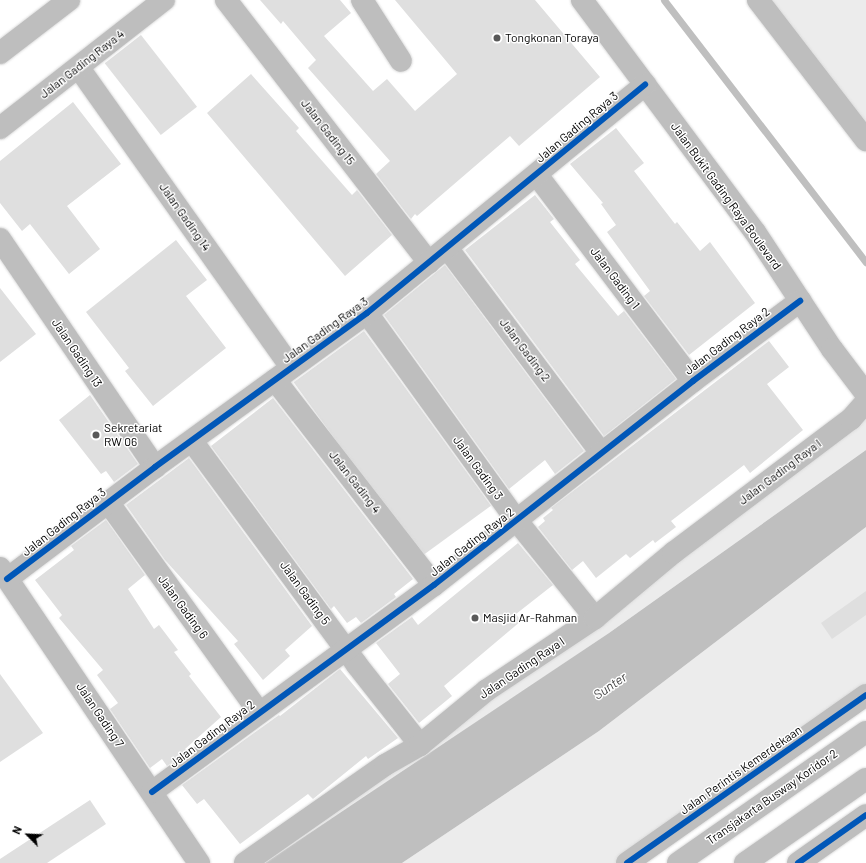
<!DOCTYPE html>
<html>
<head>
<meta charset="utf-8">
<style>
	body { margin:0 }
	#map { position:relative; width:866px; height:863px; overflow:hidden; background:#fff; font-family:Barlow,sans-serif }
	div>[style] { position:absolute }
	.green>* { inset:0; background:#ececec }
	.water>* { inset:0; background:#bfbfbf }
	.stream>* { height:7px; margin:-3.5px; padding:0 3.5px; transform-origin:3.5px; border-radius:3.5px; background:#bfbfbf }
	.building>* { inset:0; background:#dfdfdf; transform-origin:0 0 }
	.roads { filter:drop-shadow(0 0 1px #dbdbdb) drop-shadow(0 0 1px #dbdbdb) }
	.minor>* { height:22px; margin:-11px; padding:0 11px; transform-origin:11px; border-radius:11px; background:#bebebe }
	.highway>* { height:22px; margin:-11px; padding:0 11px; transform-origin:11px; border-radius:11px; background:#bebebe }
	.cycleway>* { height:6px; margin:-3px; padding:0 3px; transform-origin:3px; border-radius:3px; background:#0057b8 }
	.dots>* { width:11px; height:11px; translate:-50% -50%; box-sizing:border-box; border:2px solid #fff; border-radius:50% }
	span { translate:-50% -50%; white-space:nowrap; text-align:center; line-height:1.15; -webkit-text-stroke:3px #fff; paint-order:stroke }
	.poi-label { font-size:12px; color:#000 }
	.left { translate:0 -50%; text-align:left }
	.street-label { font-size:12px; color:#000 }
	.water-label { font-size:13px; color:#444; font-style:italic }
	.north { position:absolute; left:8px; top:815px; width:40px; height:40px; -webkit-text-stroke:3px #fff; paint-order:stroke; rotate:294deg; font-size:11px; font-weight:700; line-height:16px; text-align:center; color:#000 }
	.north::after { content:''; display:block; margin:auto; width:14px; height:18px; background:#000; clip-path:polygon(50% 0,100% 100%,50% 72%,0 100%) }
</style>
</head>
<body>
<div id="map">
	<div class="green">
		<i style="clip-path:polygon(759px 0,866px 0,866px 139px)"></i>
		<i style="clip-path:polygon(866px 402px,866px 450px,609px 633px,400px 774px,265px 863px,248px 863px)"></i>
		<i style="clip-path:polygon(866px 527px,866px 691px,615px 863px,402px 863px,599px 731px)"></i>
	</div>
	<div class="water">
		<i style="clip-path:polygon(866px 450px,866px 527px,599px 731px,402px 863px,265px 863px,609px 633px)"></i>
	</div>
	<div class="stream">
		<i style="left:664px;top:0;width:331px;rotate:52.4deg"></i>
	</div>
	<div class="building">
		<i style="clip-path:polygon(260px 0,340px 0,351px 13px,324px 36px,373px 91px,387px 79px,415px 111px,457px 74px,395px 0,535px 0,600px 77px,519px 146px,510px 136px,417px 216px,415px 214px,411px 219px,376px 174px,390px 161px,308px 68px,316px 60px,283px 21px,281px 24px)"></i>
		<i style="left:141px;top:35px;width:91px;height:46px;rotate:52deg"></i>
		<i style="clip-path:polygon(251px 74px,299px 128px,296px 131px,352px 195px,357px 190px,392px 235px,345px 276px,207px 113px)"></i>
		<i style="clip-path:polygon(73px 102px,121px 164px,67px 206px,100px 249px,69px 274px,30px 224px,22px 231px,0 203px,0 161px)"></i>
		<i style="clip-path:polygon(616px 128px,644px 163px,634px 171px,675px 224px,677px 222px,700px 251px,710px 242px,755px 303px,689px 355px,644px 296px,650px 291px,607px 232px,616px 225px,601px 204px,603px 203px,570px 164px)"></i>
		<i style="clip-path:polygon(535px 195px,554px 219px,550px 222px,580px 260px,575px 264px,618px 316px,624px 311px,676px 379px,604px 436px,465px 250px)"></i>
		<i style="clip-path:polygon(176px 240px,207px 280px,186px 296px,226px 348px,153px 406px,125px 371px,129px 368px,86px 312px)"></i>
		<i style="clip-path:polygon(445px 265px,584px 451px,555px 474px,545px 460px,509px 489px,384px 315px)"></i>
		<i style="clip-path:polygon(0 288px,36px 334px,0 362px)"></i>
		<i style="left:364px;top:331px;width:216px;height:87px;rotate:54deg"></i>
		<i style="clip-path:polygon(769px 341px,789px 367px,767px 384px,803px 430px,750px 473px,744px 465px,671px 521px,676px 527px,655px 543px,653px 540px,630px 558px,626px 554px,596px 578px,583px 561px,572px 570px,538px 527px,545px 521px,543px 518px,553px 510px,551px 508px)"></i>
		<i style="clip-path:polygon(90px 395px,138px 464px,114px 482px,106px 471px,101px 474px,59px 420px)"></i>
		<i style="clip-path:polygon(273px 398px,413px 579px,394px 594px,396px 597px,361px 623px,356px 617px,347px 623px,334px 606px,331px 609px,211px 446px)"></i>
		<i style="clip-path:polygon(189px 458px,312px 626px,285px 650px,290px 656px,263px 680px,234px 644px,238px 641px,165px 560px,126px 505px)"></i>
		<i style="clip-path:polygon(106px 520px,145px 575px,128px 589px,154px 629px,159px 625px,178px 650px,174px 652px,191px 674px,189px 676px,221px 717px,185px 749px,187px 751px,167px 766px,162px 759px,150px 768px,110px 709px,118px 703px,97px 675px,103px 670px,59px 618px,62px 615px,35px 580px,74px 550px,71px 546px)"></i>
		<i style="clip-path:polygon(518px 543px,553px 585px,516px 614px,521px 621px,444px 686px,452px 696px,419px 723px,388px 684px,400px 674px,376px 643px,412px 617px,418px 625px)"></i>
		<i style="clip-path:polygon(866px 591px,866px 615px,832px 639px,821px 623px)"></i>
		<i style="clip-path:polygon(340px 669px,398px 738px,368px 759px,366px 756px,313px 799px,308px 794px,240px 844px,204px 799px,197px 804px,182px 785px,279px 715px,280px 716px)"></i>
		<i style="clip-path:polygon(0 674px,43px 733px,0 762px)"></i>
		<i style="clip-path:polygon(90px 800px,106px 824px,47px 863px,0 863px,0 859px)"></i>
	</div>
	<div class="roads">
		<div class="minor">
			<i style="left:226px;top:0;width:332px;rotate:52.3deg"></i>
			<i style="left:362px;top:0;width:72px;rotate:57.4deg"></i>
			<i style="left:582px;top:0;width:289px;rotate:53.3deg"></i>
			<i style="left:755px;top:232px;width:140px;rotate:56.7deg"></i>
			<i style="left:832px;top:349px;width:56px;rotate:52.9deg"></i>
			<i style="left:758px;top:0;width:177px;rotate:52.4deg"></i>
			<i style="left:0;top:53px;width:87px;rotate:-37.5deg"></i>
			<i style="left:79px;top:68px;width:367px;rotate:54.7deg"></i>
			<i style="left:0;top:128px;width:208px;rotate:-38deg"></i>
			<i style="left:537px;top:175px;width:258px;rotate:52.9deg"></i>
			<i style="left:0;top:239px;width:276px;rotate:55.8deg"></i>
			<i style="left:448px;top:249px;width:255px;rotate:53.1deg"></i>
			<i style="left:367px;top:313px;width:256px;rotate:54.2deg"></i>
			<i style="left:517px;top:521px;width:124px;rotate:51.2deg"></i>
			<i style="left:275px;top:380px;width:259px;rotate:52.2deg"></i>
			<i style="left:192px;top:441px;width:278px;rotate:53.6deg"></i>
			<i style="left:357px;top:665px;width:102px;rotate:51.8deg"></i>
			<i style="left:108px;top:502px;width:259px;rotate:54.3deg"></i>
			<i style="left:0;top:568px;width:356px;rotate:56deg"></i>
			<i style="left:7px;top:579px;width:186px;rotate:-37.1deg"></i>
			<i style="left:155px;top:467px;width:262px;rotate:-36deg"></i>
			<i style="left:367px;top:313px;width:360px;rotate:-39.4deg"></i>
			<i style="left:152px;top:792px;width:350px;rotate:-36.3deg"></i>
			<i style="left:434px;top:585px;width:330px;rotate:-38.2deg"></i>
			<i style="left:693px;top:381px;width:134px;rotate:-36.8deg"></i>
			<i style="left:245px;top:863px;width:171px;rotate:-35deg"></i>
			<i style="left:385px;top:765px;width:40px;rotate:-29.7deg"></i>
			<i style="left:420px;top:745px;width:87px;rotate:-39.4deg"></i>
			<i style="left:487px;top:690px;width:130px;rotate:-33.7deg"></i>
			<i style="left:595px;top:618px;width:102px;rotate:-39.8deg"></i>
			<i style="left:673px;top:553px;width:223px;rotate:-37deg"></i>
			<i style="left:851px;top:419px;width:23px;rotate:-49deg"></i>
			<i style="left:678px;top:863px;width:229px;rotate:-34.9deg"></i>
			<i style="left:745px;top:863px;width:147px;rotate:-34.8deg"></i>
		</div>
		<div class="highway">
			<i style="left:627px;top:863px;width:292px;rotate:-35.1deg"></i>
			<i style="left:798px;top:863px;width:83px;rotate:-35.2deg"></i>
		</div>
	</div>
	<div class="cycleway">
		<i style="left:7px;top:579px;width:186px;rotate:-37.1deg"></i>
		<i style="left:155px;top:467px;width:262px;rotate:-36deg"></i>
		<i style="left:367px;top:313px;width:360px;rotate:-39.4deg"></i>
		<i style="left:152px;top:792px;width:350px;rotate:-36.3deg"></i>
		<i style="left:434px;top:585px;width:330px;rotate:-38.2deg"></i>
		<i style="left:693px;top:381px;width:134px;rotate:-36.8deg"></i>
		<i style="left:627px;top:863px;width:292px;rotate:-35.1deg"></i>
		<i style="left:798px;top:863px;width:83px;rotate:-35.2deg"></i>
	</div>
	<div class="dots">
		<i style="left:497px;top:38px;background:#595959"></i>
		<i style="left:96px;top:435px;background:#595959"></i>
		<i style="left:475px;top:618px;background:#595959"></i>
	</div>
	<div class="poi-label">
		<span class="left" style="left:505px;top:38px">Tongkonan Toraya</span>
		<span class="left" style="left:104px;top:435px">Sekretariat<br>RW 06</span>
		<span class="left" style="left:483px;top:618px">Masjid Ar-Rahman</span>
	</div>
	<div class="street-label">
		<span style="left:82px;top:64px;rotate:-38deg">Jalan Gading Raya 4</span>
		<span style="left:577px;top:127px;rotate:-40deg">Jalan Gading Raya 3</span>
		<span style="left:328px;top:132px;rotate:52deg">Jalan Gading 15</span>
		<span style="left:726px;top:196px;rotate:54deg">Jalan Bukit Gading Raya Boulevard</span>
		<span style="left:185px;top:217px;rotate:55deg">Jalan Gading 14</span>
		<span style="left:615px;top:278px;rotate:53deg">Jalan Gading 1</span>
		<span style="left:325px;top:330px;rotate:-36deg">Jalan Gading Raya 3</span>
		<span style="left:727px;top:341px;rotate:-37deg">Jalan Gading Raya 2</span>
		<span style="left:525px;top:350px;rotate:53deg">Jalan Gading 2</span>
		<span style="left:77px;top:353px;rotate:56deg">Jalan Gading 13</span>
		<span style="left:478px;top:468px;rotate:54deg">Jalan Gading 3</span>
		<span style="left:780px;top:472px;rotate:-37deg">Jalan Gading Raya I</span>
		<span style="left:355px;top:482px;rotate:52deg">Jalan Gading 4</span>
		<span style="left:64px;top:522px;rotate:-38deg">Jalan Gading Raya 3</span>
		<span style="left:472px;top:542px;rotate:-38deg">Jalan Gading Raya 2</span>
		<span style="left:305px;top:593px;rotate:54deg">Jalan Gading 5</span>
		<span style="left:183px;top:607px;rotate:54deg">Jalan Gading 6</span>
		<span style="left:522px;top:668px;rotate:-34deg">Jalan Gading Raya I</span>
		<span style="left:100px;top:715px;rotate:56deg">Jalan Gading 7</span>
		<span style="left:212px;top:734px;rotate:-37deg">Jalan Gading Raya 2</span>
		<span style="left:741px;top:770px;rotate:-35deg">Jalan Perintis Kemerdekaan</span>
		<span style="left:772px;top:797px;rotate:-35deg">Transjakarta Busway Koridor 2</span>
	</div>
	<div class="water-label">
		<span style="left:610px;top:686px;rotate:-34deg">Sunter</span>
	</div>
	<div class="north">N</div>
</div>
</body>
</html>
